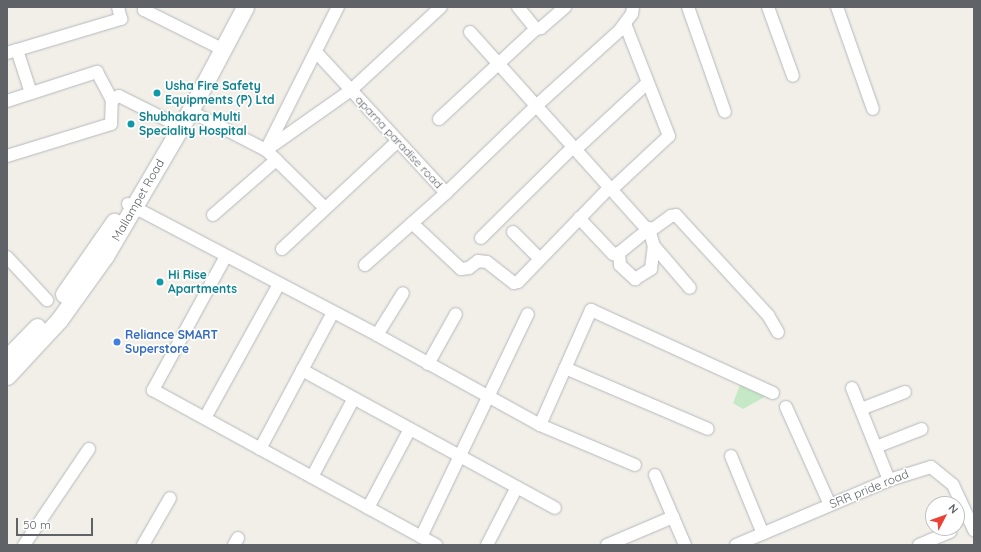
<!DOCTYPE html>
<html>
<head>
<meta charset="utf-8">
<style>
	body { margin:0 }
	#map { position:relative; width:981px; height:552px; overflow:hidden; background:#f1efe8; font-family:Quicksand,sans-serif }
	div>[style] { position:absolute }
	.green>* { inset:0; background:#c5e8c5 }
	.roads { filter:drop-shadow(0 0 1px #b5b8bc) drop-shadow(0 0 1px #b5b8bc) }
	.minor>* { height:12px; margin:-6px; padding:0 6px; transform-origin:6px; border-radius:6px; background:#fff }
	.secondary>* { height:17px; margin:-8.5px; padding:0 8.5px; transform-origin:8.5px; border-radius:8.5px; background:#fff }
	.dots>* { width:11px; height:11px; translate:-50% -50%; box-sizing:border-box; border:2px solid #fff; border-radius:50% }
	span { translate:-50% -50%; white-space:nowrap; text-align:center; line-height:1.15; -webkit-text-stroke:3.5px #fff; paint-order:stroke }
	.culture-label { font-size:12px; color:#0d838f; font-weight:700 }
	.left { translate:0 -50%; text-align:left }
	.street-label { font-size:12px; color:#5f6368 }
	.shop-label { font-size:12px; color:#366cbe; font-weight:700 }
	.frame { position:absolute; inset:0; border:8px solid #5f6368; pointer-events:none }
	.north { position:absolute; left:925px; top:496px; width:40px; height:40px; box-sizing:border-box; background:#fff; border:1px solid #bfc1c3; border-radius:50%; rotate:49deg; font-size:11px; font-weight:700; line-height:16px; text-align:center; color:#5f6368 }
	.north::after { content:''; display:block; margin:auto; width:14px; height:18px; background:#ea4335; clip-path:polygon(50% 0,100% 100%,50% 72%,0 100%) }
	.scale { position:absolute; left:16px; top:518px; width:77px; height:18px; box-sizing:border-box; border:2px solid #5f6368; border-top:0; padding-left:5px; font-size:12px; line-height:14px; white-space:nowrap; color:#5f6368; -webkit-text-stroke:3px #fff; paint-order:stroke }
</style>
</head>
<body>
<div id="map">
	<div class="green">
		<i style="clip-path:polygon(740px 385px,768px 395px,743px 409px,733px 403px)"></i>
	</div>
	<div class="roads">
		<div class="minor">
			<i style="left:144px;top:7px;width:3px;rotate:90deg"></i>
			<i style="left:144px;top:10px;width:87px;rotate:26.6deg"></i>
			<i style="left:518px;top:7px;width:28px;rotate:51deg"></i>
			<i style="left:536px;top:29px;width:5px;rotate:-11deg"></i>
			<i style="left:541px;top:28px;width:32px;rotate:-41deg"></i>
			<i style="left:688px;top:7px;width:111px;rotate:70.6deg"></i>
			<i style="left:768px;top:7px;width:73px;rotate:70.1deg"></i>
			<i style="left:837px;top:7px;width:108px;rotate:70.6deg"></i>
			<i style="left:470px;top:32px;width:262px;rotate:48.1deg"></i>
			<i style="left:645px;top:227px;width:8px;rotate:14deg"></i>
			<i style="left:653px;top:229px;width:22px;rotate:-36deg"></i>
			<i style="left:671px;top:216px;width:5px;rotate:-11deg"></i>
			<i style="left:676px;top:215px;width:136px;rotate:47.4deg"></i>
			<i style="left:768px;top:315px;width:20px;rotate:60deg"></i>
			<i style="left:17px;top:50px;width:109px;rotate:-16.6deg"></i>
			<i style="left:121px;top:19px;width:12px;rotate:-104deg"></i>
			<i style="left:316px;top:52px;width:192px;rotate:47.3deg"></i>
			<i style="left:446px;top:193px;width:125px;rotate:-44deg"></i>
			<i style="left:536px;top:106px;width:112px;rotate:-42.1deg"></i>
			<i style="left:619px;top:31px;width:21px;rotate:-53deg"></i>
			<i style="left:632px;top:14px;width:7px;rotate:-82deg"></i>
			<i style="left:7px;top:53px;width:10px;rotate:-17deg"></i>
			<i style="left:17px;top:50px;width:45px;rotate:72deg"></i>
			<i style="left:7px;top:101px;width:95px;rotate:-17.9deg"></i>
			<i style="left:97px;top:72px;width:32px;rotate:62deg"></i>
			<i style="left:190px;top:111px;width:85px;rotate:27.2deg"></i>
			<i style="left:266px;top:150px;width:160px;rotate:-63.3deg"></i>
			<i style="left:439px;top:119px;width:132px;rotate:-42.9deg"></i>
			<i style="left:575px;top:150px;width:98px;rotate:-42.9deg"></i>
			<i style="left:7px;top:156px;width:109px;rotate:-17.1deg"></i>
			<i style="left:111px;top:124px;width:24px;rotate:-88deg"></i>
			<i style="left:112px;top:100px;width:8px;rotate:-30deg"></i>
			<i style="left:119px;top:96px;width:60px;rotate:26.6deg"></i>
			<i style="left:611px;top:190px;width:79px;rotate:-43deg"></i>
			<i style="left:669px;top:136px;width:120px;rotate:-111.4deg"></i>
			<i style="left:128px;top:204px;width:281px;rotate:27.7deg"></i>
			<i style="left:377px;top:335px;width:186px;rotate:28.9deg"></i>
			<i style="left:540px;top:425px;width:103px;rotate:22.8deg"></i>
			<i style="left:325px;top:208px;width:83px;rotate:-135.5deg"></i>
			<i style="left:266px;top:150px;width:104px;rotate:-35.2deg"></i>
			<i style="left:351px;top:90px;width:122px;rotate:-42.7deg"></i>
			<i style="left:213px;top:215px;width:84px;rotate:-41.1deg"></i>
			<i style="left:579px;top:218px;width:50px;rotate:46.6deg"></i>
			<i style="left:613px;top:254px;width:6px;rotate:-9deg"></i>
			<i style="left:619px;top:253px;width:38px;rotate:-39deg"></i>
			<i style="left:649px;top:229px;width:18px;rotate:74deg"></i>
			<i style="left:654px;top:246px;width:55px;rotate:49.4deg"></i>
			<i style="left:412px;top:223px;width:67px;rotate:43.2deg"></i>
			<i style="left:461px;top:269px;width:8px;rotate:-7deg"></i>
			<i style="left:469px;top:268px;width:11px;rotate:-38deg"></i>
			<i style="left:478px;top:261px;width:9px;rotate:6deg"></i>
			<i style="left:487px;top:262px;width:34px;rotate:38deg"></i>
			<i style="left:514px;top:283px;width:4px;rotate:-14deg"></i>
			<i style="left:518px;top:282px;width:131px;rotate:-45.9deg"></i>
			<i style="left:513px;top:232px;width:38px;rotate:45deg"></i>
			<i style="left:481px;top:238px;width:129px;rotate:-44.7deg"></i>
			<i style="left:282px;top:249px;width:158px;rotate:-43deg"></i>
			<i style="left:619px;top:253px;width:12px;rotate:85deg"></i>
			<i style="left:620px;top:265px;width:21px;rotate:43deg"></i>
			<i style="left:635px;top:279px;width:19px;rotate:-32deg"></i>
			<i style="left:651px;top:269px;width:23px;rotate:-83deg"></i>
			<i style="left:226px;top:256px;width:153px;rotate:118.6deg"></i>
			<i style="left:153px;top:390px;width:323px;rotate:28.7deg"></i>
			<i style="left:7px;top:257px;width:59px;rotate:47.1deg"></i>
			<i style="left:365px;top:265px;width:108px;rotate:-41.6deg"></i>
			<i style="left:377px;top:335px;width:49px;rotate:-58.2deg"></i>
			<i style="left:428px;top:364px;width:57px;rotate:-60.8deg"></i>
			<i style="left:565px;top:368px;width:155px;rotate:23.1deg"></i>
			<i style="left:302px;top:370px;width:288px;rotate:28.6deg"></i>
			<i style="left:852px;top:388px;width:99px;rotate:68.1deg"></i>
			<i style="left:786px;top:407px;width:107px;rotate:65.8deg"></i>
			<i style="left:861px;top:409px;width:47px;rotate:-21.1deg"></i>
			<i style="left:205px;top:418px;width:153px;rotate:-61.1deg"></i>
			<i style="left:540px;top:425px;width:126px;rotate:-66.1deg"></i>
			<i style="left:591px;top:310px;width:200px;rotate:24.5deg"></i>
			<i style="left:876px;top:447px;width:49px;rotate:-21.4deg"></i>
			<i style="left:260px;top:449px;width:155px;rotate:-61.9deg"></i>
			<i style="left:731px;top:456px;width:84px;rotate:67.7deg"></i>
			<i style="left:655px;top:475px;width:76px;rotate:66.8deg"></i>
			<i style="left:312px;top:477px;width:89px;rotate:-62deg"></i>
			<i style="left:368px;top:508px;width:89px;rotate:-62deg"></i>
			<i style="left:421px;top:537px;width:247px;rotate:-64.4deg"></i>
			<i style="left:24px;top:545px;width:116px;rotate:-55.9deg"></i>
			<i style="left:143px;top:545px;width:54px;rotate:-60.1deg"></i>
			<i style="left:234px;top:545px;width:8px;rotate:-60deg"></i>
			<i style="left:487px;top:545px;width:65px;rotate:-62.7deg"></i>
			<i style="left:607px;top:545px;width:72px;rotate:-23deg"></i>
			<i style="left:736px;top:545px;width:166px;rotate:-23deg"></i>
			<i style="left:889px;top:480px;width:44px;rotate:-17.2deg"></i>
			<i style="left:931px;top:467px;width:28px;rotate:39deg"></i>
			<i style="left:953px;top:485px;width:50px;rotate:65deg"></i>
			<i style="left:919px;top:545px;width:34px;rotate:-23deg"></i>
		</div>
		<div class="secondary">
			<i style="left:64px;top:294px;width:88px;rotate:-55.2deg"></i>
			<i style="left:7px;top:358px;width:43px;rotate:-45.9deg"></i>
			<i style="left:7px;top:376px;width:76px;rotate:-47.1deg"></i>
			<i style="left:59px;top:320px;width:79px;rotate:-54.3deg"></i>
			<i style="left:105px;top:256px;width:168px;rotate:-59.6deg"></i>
			<i style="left:190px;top:111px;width:118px;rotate:-62.1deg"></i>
		</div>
	</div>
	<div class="dots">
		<i style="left:157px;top:93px;background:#0f9aa8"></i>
		<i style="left:131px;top:124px;background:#0f9aa8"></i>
		<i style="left:160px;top:282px;background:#0f9aa8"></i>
		<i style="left:117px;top:342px;background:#3f7fe0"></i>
	</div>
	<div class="culture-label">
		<span class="left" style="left:165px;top:93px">Usha Fire Safety<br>Equipments (P) Ltd</span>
		<span class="left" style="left:139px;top:124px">Shubhakara Multi<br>Speciality Hospital</span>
		<span class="left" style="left:168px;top:282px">Hi Rise<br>Apartments</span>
	</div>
	<div class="street-label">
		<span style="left:399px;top:142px;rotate:47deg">aparna paradise road</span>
		<span style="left:138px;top:200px;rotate:-60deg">Mallampet Road</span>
		<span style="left:869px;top:489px;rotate:-22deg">SRR pride road</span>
	</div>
	<div class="shop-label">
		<span class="left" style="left:125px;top:342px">Reliance SMART<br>Superstore</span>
	</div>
	<div class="frame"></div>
	<div class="north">N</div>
	<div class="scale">50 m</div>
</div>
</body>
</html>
